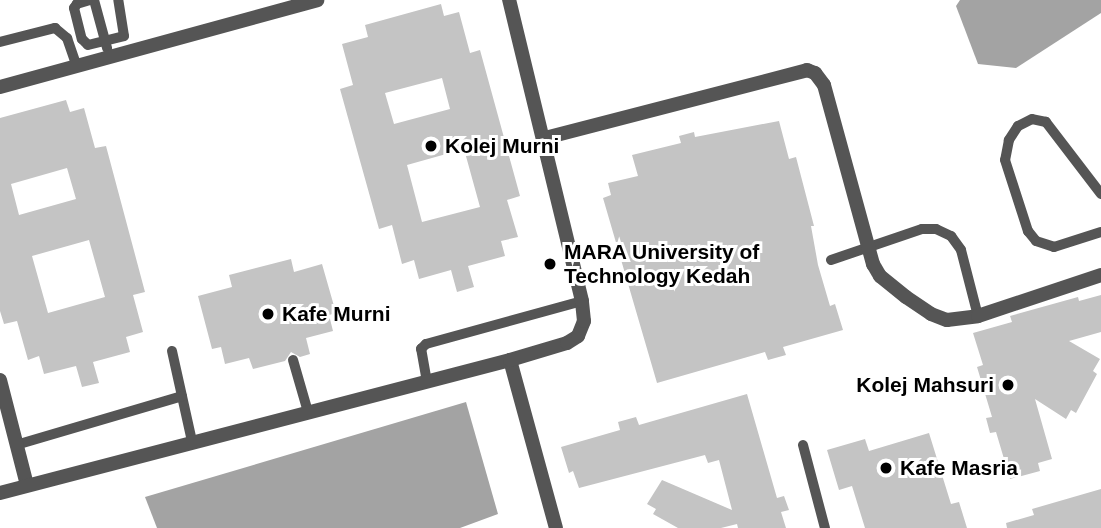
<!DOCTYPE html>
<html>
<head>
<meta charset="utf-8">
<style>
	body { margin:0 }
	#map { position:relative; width:1101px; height:528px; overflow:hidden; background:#fff; font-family:Helvetica,sans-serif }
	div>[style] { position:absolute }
	.water>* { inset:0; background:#a3a3a3 }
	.building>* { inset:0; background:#c4c4c4 }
	.service>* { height:10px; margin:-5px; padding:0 5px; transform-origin:5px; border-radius:5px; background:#555 }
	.minor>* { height:14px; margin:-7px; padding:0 7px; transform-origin:7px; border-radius:7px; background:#555 }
	.dots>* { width:19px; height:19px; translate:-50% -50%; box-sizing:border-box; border:4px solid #fff; border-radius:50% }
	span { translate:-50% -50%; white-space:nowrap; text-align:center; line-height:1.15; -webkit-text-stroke:6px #fff; paint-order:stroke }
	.poi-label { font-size:21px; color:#000; font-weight:700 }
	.left { translate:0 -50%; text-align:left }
	.right { translate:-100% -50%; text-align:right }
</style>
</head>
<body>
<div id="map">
	<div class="water">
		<i style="clip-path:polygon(960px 0,1101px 0,1101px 13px,1016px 68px,978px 64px,956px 6px)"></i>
		<i style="clip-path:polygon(466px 402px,498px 514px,460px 528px,157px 528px,145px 497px)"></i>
	</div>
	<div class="building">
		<i style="clip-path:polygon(evenodd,441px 4px,444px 16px,459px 12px,470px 53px,480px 50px,520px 196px,507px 200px,518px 237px,501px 241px,505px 256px,468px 266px,474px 287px,457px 292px,451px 270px,419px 279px,414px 260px,402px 264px,392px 225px,379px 229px,340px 89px,353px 85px,342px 44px,368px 37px,365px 25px,441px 4px,442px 78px,450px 109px,394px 124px,385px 93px,442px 78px,441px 4px,464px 149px,480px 207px,422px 222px,407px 165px,464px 149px)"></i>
		<i style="clip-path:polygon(evenodd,66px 100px,70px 112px,84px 108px,95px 148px,106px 146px,145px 292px,133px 295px,143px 332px,126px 337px,130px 352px,93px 362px,99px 383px,82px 387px,76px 366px,44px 374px,39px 356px,28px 360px,17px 321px,4px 324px,0 311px,0 118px,66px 100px,67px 168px,76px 199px,19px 215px,11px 184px,67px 168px,66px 100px,89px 240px,105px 297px,48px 313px,32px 256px,89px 240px)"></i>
		<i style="clip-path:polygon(779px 121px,789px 159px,796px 157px,814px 226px,811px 226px,818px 265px,830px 306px,835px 304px,843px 330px,783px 347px,786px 355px,768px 360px,765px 352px,657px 383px,603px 198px,611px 195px,608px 183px,638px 176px,632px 155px,681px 143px,679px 136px,694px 132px,695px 137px)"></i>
		<i style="clip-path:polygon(291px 259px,294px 272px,322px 264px,336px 313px,329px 315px,333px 331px,306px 338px,310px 354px,300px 357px,291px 352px,285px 361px,253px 369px,249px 358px,225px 364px,221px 347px,212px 349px,198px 296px,232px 287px,229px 275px)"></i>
		<i style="clip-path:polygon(1101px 295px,1101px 332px,1069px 341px,1100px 359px,1093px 371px,1097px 374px,1076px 413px,1071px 410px,1066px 419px,1035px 399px,1052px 459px,1038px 463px,1040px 471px,1010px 479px,996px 432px,990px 433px,986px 418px,992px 417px,977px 367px,983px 365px,973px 333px,1012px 322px,1010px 316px,1078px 297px,1079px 301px)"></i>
		<i style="clip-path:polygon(747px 394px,777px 498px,784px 496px,789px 510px,781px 512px,786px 528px,738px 528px,737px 524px,721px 528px,678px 528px,653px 514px,656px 509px,647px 504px,662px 480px,732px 510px,719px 460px,708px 463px,705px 455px,579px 488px,573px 471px,569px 473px,561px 447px,620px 430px,618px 422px,636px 417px,639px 425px)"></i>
		<i style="clip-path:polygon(929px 433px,951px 504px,959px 502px,967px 528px,865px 528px,852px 486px,839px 490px,827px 450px,865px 439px,869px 451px)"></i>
		<i style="clip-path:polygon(1101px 489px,1101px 528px,1007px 528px,1006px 523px,1034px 515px,1032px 509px)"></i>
	</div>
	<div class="service">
		<i style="left:90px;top:0;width:14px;rotate:163deg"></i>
		<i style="left:77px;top:4px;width:5px;rotate:127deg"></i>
		<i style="left:74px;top:8px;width:32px;rotate:76deg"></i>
		<i style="left:82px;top:39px;width:8px;rotate:45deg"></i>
		<i style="left:88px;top:45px;width:37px;rotate:-14deg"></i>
		<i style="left:124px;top:36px;width:36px;rotate:-99deg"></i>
		<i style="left:94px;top:0;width:50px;rotate:74.8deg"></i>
		<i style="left:0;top:42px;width:57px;rotate:-14.3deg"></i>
		<i style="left:55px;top:28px;width:16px;rotate:40deg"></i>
		<i style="left:67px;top:38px;width:28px;rotate:71deg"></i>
		<i style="left:1101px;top:194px;width:91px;rotate:-127.4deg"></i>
		<i style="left:1046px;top:122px;width:14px;rotate:-168deg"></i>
		<i style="left:1032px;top:119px;width:16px;rotate:153deg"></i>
		<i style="left:1018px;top:126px;width:17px;rotate:123deg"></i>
		<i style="left:1009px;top:140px;width:20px;rotate:101deg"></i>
		<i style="left:1005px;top:160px;width:75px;rotate:72.1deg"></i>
		<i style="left:1028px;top:231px;width:13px;rotate:51deg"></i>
		<i style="left:1036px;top:241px;width:19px;rotate:18deg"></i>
		<i style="left:1054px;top:247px;width:49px;rotate:-17.7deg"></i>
		<i style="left:831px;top:260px;width:96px;rotate:-18.8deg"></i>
		<i style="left:922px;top:229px;width:14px"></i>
		<i style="left:936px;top:229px;width:17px;rotate:25deg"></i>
		<i style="left:951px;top:236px;width:17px;rotate:54deg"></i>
		<i style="left:961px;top:250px;width:68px;rotate:75.6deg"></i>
		<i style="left:172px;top:351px;width:92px;rotate:77.5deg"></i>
		<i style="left:293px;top:360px;width:54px;rotate:73.9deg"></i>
		<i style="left:427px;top:382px;width:34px;rotate:-100deg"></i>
		<i style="left:421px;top:349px;width:7px;rotate:-45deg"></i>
		<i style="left:426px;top:344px;width:162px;rotate:-15.4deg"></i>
		<i style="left:16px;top:445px;width:173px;rotate:-16.4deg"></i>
		<i style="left:803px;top:445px;width:86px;rotate:75.2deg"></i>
	</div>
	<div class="minor">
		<i style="left:0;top:87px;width:329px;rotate:-15.3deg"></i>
		<i style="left:545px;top:138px;width:271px;rotate:-14.5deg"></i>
		<i style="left:807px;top:70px;width:9px;rotate:21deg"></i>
		<i style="left:815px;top:73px;width:15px;rotate:53deg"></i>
		<i style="left:824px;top:85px;width:186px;rotate:74.7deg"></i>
		<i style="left:873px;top:264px;width:14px;rotate:60deg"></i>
		<i style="left:880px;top:276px;width:33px;rotate:39deg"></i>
		<i style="left:906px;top:297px;width:30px;rotate:34deg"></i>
		<i style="left:931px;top:314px;width:17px;rotate:21deg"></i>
		<i style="left:947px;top:320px;width:31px;rotate:-7deg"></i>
		<i style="left:978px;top:316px;width:130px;rotate:-18.4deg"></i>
		<i style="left:510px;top:360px;width:174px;rotate:74.7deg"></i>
		<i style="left:0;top:380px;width:108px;rotate:75.6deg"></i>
		<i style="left:0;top:493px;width:527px;rotate:-14.62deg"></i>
		<i style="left:510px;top:360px;width:59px;rotate:-16.6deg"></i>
		<i style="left:567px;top:343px;width:13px;rotate:-32deg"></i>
		<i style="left:578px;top:336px;width:16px;rotate:-68deg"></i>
		<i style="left:584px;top:321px;width:20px;rotate:-96deg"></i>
		<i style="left:582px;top:301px;width:310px;rotate:-103.6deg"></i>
	</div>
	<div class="dots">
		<i style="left:431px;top:146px;background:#000"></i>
		<i style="left:550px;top:264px;background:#000"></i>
		<i style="left:268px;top:314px;background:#000"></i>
		<i style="left:1008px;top:385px;background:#000"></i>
		<i style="left:886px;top:468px;background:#000"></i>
	</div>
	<div class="poi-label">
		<span class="left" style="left:445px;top:146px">Kolej Murni</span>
		<span class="left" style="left:564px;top:264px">MARA University of<br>Technology Kedah</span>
		<span class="left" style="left:282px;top:314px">Kafe Murni</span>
		<span class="right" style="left:994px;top:385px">Kolej Mahsuri</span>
		<span class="left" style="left:900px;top:468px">Kafe Masria</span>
	</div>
</div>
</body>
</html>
